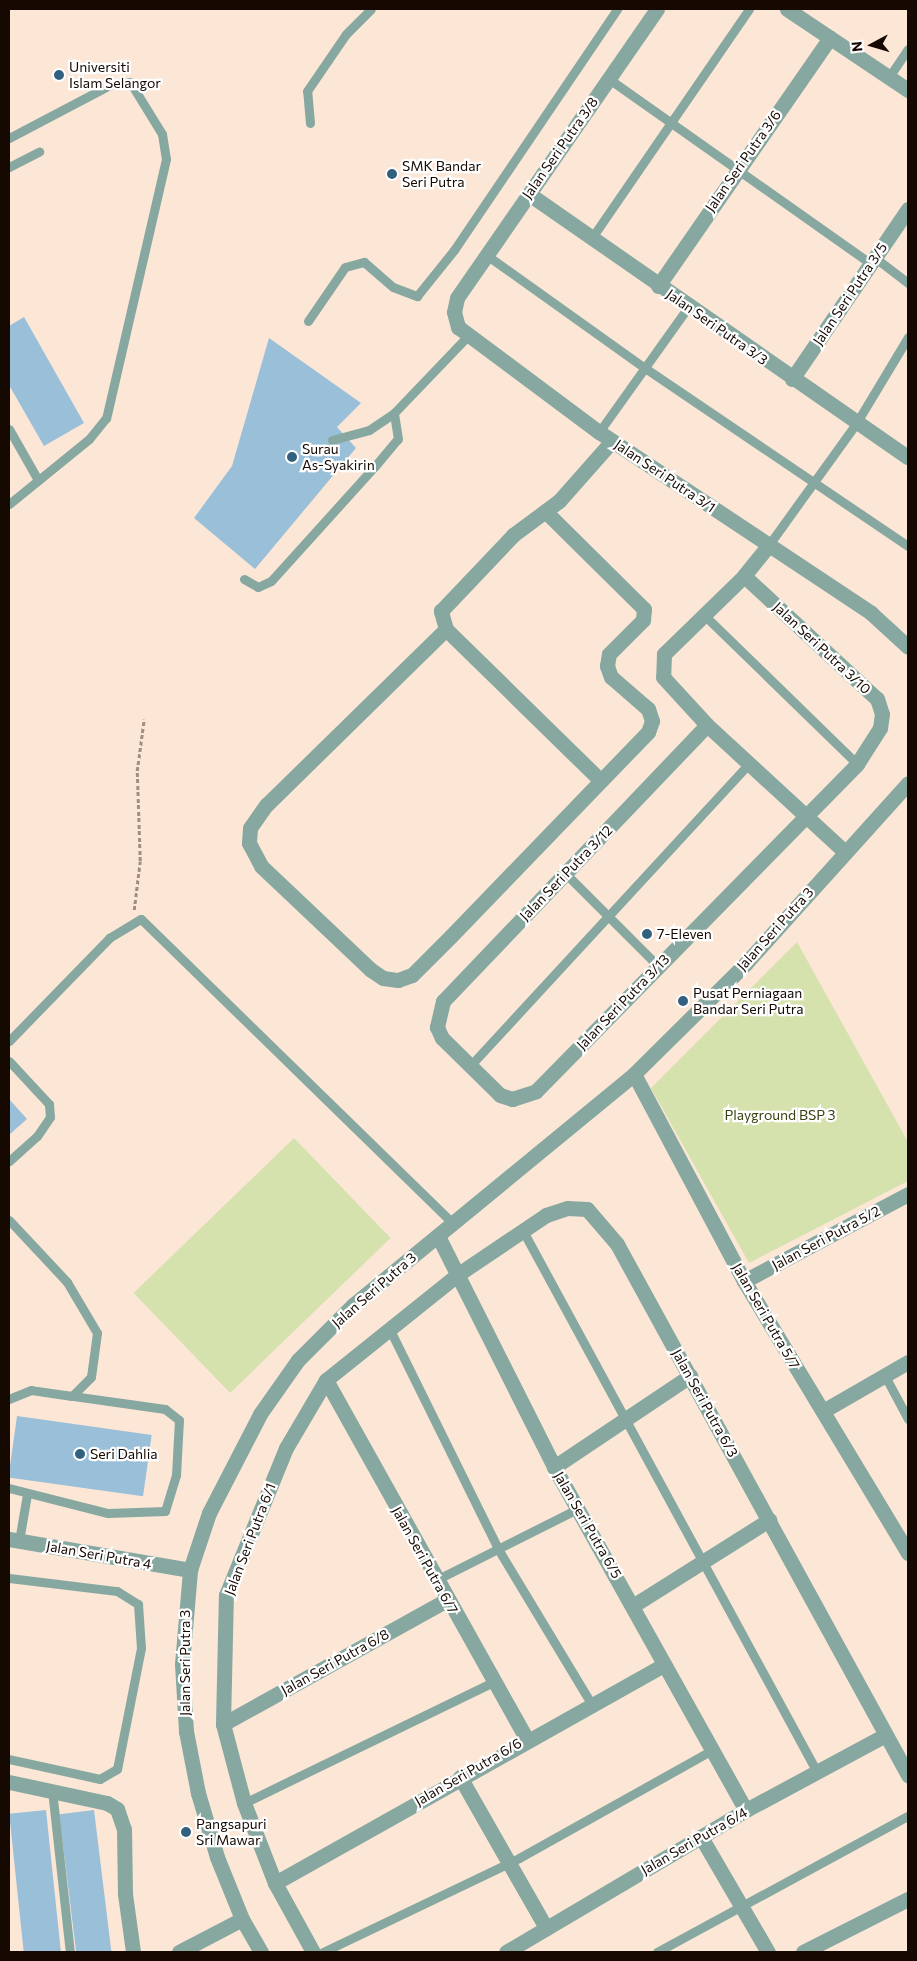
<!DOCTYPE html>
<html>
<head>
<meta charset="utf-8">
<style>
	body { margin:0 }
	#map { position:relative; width:917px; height:1961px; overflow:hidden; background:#fce6d6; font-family:Commissioner,sans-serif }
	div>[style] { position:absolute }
	.green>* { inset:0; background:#d5e2ae; transform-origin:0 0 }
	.building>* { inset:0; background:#9abfd9; transform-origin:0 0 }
	.path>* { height:2.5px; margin-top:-1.25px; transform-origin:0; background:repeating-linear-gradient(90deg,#a08e81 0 4px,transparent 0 6.5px) }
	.service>* { height:9px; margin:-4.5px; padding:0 4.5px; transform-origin:4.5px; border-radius:4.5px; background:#86a8a0 }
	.minor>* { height:15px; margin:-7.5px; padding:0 7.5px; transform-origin:7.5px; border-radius:7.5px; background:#86a8a0 }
	.tertiary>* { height:15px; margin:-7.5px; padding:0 7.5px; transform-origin:7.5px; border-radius:7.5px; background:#86a8a0 }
	.dots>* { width:14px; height:14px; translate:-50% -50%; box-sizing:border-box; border:2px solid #fff; border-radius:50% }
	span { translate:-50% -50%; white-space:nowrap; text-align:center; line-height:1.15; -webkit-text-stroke:4.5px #fff; paint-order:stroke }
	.poi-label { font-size:14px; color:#150902 }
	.left { translate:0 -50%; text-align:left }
	.street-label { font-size:14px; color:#150902 }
	.park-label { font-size:14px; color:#394212 }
	.frame { position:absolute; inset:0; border:10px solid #150902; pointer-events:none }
	.north { position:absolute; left:847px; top:20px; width:50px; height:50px; -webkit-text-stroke:4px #fff; paint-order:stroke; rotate:264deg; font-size:14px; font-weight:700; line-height:20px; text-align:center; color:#150902 }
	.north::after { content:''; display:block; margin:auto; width:18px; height:22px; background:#150902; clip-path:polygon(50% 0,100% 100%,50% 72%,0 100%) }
</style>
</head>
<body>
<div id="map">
	<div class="green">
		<i style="clip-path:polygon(797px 942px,908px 1142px,908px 1181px,749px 1263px,651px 1088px)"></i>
		<i style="left:294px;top:1138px;width:139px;height:223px;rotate:46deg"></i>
	</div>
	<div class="building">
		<i style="clip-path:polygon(24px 317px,84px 423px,44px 446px,9px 385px,9px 326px)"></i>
		<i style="clip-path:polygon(269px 338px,361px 403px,337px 427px,356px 448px,255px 569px,194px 518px,232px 466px)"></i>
		<i style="clip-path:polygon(9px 1099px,27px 1119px,9px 1135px)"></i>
		<i style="left:17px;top:1416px;width:136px;height:62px;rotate:8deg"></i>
		<i style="left:46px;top:1810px;width:143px;height:37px;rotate:84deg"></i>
		<i style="left:94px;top:1810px;width:143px;height:35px;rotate:83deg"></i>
	</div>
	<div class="path">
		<i style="left:134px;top:910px;width:49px;rotate:-83deg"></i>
		<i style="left:140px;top:861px;width:90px;rotate:-91.9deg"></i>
		<i style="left:137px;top:771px;width:52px;rotate:-82.3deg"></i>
	</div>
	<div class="service">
		<i style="left:889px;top:77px;width:34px;rotate:-56deg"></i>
		<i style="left:609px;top:79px;width:319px;rotate:35.2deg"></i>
		<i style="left:310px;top:123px;width:32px;rotate:-95deg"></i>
		<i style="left:307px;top:91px;width:69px;rotate:-55.6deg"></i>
		<i style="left:346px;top:34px;width:35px;rotate:-45deg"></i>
		<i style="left:9px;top:138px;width:116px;rotate:-27.7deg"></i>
		<i style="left:112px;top:84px;width:18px;rotate:-6deg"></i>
		<i style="left:130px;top:82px;width:61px;rotate:58.4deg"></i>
		<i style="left:162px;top:134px;width:25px;rotate:81deg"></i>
		<i style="left:166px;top:159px;width:266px;rotate:103deg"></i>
		<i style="left:106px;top:418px;width:27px;rotate:129deg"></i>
		<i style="left:89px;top:439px;width:103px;rotate:140.9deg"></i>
		<i style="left:9px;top:167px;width:34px;rotate:-27deg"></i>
		<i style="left:591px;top:239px;width:279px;rotate:-55.5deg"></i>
		<i style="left:485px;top:254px;width:196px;rotate:35.5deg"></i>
		<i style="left:645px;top:368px;width:318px;rotate:34.1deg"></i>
		<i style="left:874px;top:257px;width:43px;rotate:37.4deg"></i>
		<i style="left:308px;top:321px;width:65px;rotate:-55.6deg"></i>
		<i style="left:345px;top:267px;width:20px;rotate:-15deg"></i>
		<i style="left:364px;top:262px;width:38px;rotate:41deg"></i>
		<i style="left:393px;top:287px;width:26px;rotate:21deg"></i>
		<i style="left:417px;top:296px;width:59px;rotate:-51.2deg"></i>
		<i style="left:454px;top:250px;width:291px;rotate:-55.9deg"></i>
		<i style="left:9px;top:429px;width:59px;rotate:60.4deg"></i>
		<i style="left:599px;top:432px;width:153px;rotate:-54.5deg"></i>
		<i style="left:332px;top:440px;width:38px;rotate:-15deg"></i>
		<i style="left:369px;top:430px;width:30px;rotate:-34deg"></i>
		<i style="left:394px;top:413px;width:105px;rotate:-46.2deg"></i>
		<i style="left:768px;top:546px;width:153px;rotate:-54.3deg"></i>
		<i style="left:857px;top:422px;width:99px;rotate:-59deg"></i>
		<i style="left:244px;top:579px;width:16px;rotate:30deg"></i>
		<i style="left:258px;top:587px;width:14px;rotate:-25deg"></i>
		<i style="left:271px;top:581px;width:155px;rotate:-47.9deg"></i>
		<i style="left:375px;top:466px;width:35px;rotate:-50deg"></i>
		<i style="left:398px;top:439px;width:26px;rotate:-99deg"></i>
		<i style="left:703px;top:614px;width:215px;rotate:44.2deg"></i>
		<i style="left:566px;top:874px;width:130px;rotate:45deg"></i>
		<i style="left:9px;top:1041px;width:144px;rotate:-45.8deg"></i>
		<i style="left:109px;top:938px;width:37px;rotate:-31deg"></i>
		<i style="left:141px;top:919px;width:436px;rotate:44.3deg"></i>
		<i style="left:9px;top:1061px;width:59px;rotate:47.1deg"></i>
		<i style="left:49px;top:1104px;width:13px;rotate:86deg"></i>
		<i style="left:50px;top:1117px;width:23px;rotate:124deg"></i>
		<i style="left:37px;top:1136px;width:38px;rotate:138deg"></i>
		<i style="left:469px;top:1067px;width:413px;rotate:-47.3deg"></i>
		<i style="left:9px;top:1220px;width:85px;rotate:46.9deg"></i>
		<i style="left:67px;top:1282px;width:59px;rotate:59.5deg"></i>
		<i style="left:97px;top:1333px;width:44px;rotate:97.8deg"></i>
		<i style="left:91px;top:1377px;width:27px;rotate:135deg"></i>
		<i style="left:72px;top:1396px;width:41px;rotate:-171.7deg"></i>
		<i style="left:31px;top:1390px;width:24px;rotate:158deg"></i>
		<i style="left:523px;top:1231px;width:616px;rotate:61.48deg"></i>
		<i style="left:389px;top:1328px;width:246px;rotate:63.7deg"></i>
		<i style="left:498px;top:1549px;width:182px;rotate:58.9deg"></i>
		<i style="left:885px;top:1376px;width:49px;rotate:61.9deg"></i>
		<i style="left:9px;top:1488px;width:102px;rotate:14.2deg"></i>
		<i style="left:108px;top:1513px;width:57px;rotate:-2deg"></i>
		<i style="left:165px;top:1511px;width:38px;rotate:-73deg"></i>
		<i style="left:176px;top:1475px;width:55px;rotate:-86.9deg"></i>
		<i style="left:179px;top:1420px;width:18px;rotate:-142deg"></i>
		<i style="left:165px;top:1409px;width:94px;rotate:-172deg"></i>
		<i style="left:19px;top:1541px;width:48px;rotate:-80.3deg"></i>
		<i style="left:9px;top:1578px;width:109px;rotate:6.9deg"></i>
		<i style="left:117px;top:1591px;width:25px;rotate:32deg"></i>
		<i style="left:138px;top:1604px;width:44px;rotate:86.1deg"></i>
		<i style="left:141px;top:1648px;width:123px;rotate:101.2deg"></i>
		<i style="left:117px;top:1769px;width:20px;rotate:150deg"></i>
		<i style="left:100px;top:1779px;width:93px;rotate:-167.6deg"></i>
		<i style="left:436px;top:1580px;width:158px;rotate:-26.7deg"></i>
		<i style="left:52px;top:1790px;width:163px;rotate:83.7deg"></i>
		<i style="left:244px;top:1803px;width:279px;rotate:-25.9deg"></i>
		<i style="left:323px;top:1952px;width:217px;rotate:-25.6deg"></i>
		<i style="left:519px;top:1858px;width:221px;rotate:-29.2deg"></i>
		<i style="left:657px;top:1952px;width:285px;rotate:-28.5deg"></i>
	</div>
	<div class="minor">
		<i style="left:657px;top:9px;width:351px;rotate:124.7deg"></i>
		<i style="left:457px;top:298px;width:14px;rotate:102deg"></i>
		<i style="left:454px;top:312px;width:16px;rotate:75deg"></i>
		<i style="left:458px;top:327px;width:176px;rotate:36.7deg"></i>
		<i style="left:599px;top:432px;width:327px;rotate:33.6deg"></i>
		<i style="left:871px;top:613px;width:50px;rotate:42.6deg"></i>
		<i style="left:787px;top:9px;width:146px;rotate:33.8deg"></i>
		<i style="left:529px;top:194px;width:461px;rotate:34.8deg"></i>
		<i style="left:658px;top:286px;width:302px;rotate:-55.3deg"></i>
		<i style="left:792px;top:379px;width:206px;rotate:-55.7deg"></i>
		<i style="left:768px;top:546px;width:38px;rotate:129deg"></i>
		<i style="left:744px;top:576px;width:112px;rotate:135.7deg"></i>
		<i style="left:664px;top:654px;width:23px;rotate:92deg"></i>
		<i style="left:663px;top:677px;width:65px;rotate:47.5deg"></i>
		<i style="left:707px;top:725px;width:186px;rotate:42.6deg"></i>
		<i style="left:446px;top:629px;width:252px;rotate:135.6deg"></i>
		<i style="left:266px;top:805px;width:28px;rotate:125deg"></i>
		<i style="left:250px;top:828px;width:15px;rotate:94deg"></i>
		<i style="left:249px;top:843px;width:26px;rotate:62deg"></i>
		<i style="left:261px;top:866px;width:151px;rotate:43.4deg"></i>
		<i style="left:371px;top:970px;width:14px;rotate:34deg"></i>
		<i style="left:383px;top:978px;width:15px;rotate:8deg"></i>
		<i style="left:398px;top:980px;width:15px;rotate:-20deg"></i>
		<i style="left:412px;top:975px;width:55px;rotate:-45deg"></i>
		<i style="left:451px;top:936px;width:284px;rotate:-46deg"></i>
		<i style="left:648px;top:732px;width:12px;rotate:-70deg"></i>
		<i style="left:652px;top:721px;width:13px;rotate:-108deg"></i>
		<i style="left:648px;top:709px;width:49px;rotate:-139.1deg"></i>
		<i style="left:611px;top:677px;width:12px;rotate:-110deg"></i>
		<i style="left:607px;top:666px;width:12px;rotate:-81deg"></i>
		<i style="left:609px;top:654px;width:48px;rotate:-45deg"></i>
		<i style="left:643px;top:620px;width:11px;rotate:-85deg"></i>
		<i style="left:644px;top:609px;width:139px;rotate:-135.3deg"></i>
		<i style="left:707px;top:725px;width:382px;rotate:133.7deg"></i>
		<i style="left:443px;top:1001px;width:27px;rotate:103deg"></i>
		<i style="left:437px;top:1027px;width:12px;rotate:66deg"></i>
		<i style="left:442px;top:1038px;width:81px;rotate:44.5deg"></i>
		<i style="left:500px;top:1095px;width:13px;rotate:18deg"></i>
		<i style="left:512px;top:1099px;width:25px;rotate:-18deg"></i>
		<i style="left:536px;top:1091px;width:458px;rotate:-45.5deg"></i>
		<i style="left:857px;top:764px;width:43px;rotate:-57.4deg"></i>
		<i style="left:880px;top:728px;width:14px;rotate:-82deg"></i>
		<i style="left:882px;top:714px;width:16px;rotate:-108deg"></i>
		<i style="left:877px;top:699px;width:181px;rotate:-137.2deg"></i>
		<i style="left:599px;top:779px;width:214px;rotate:-135.6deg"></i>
		<i style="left:446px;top:629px;width:19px;rotate:-106deg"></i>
		<i style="left:441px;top:611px;width:105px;rotate:-46.5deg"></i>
		<i style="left:513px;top:535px;width:57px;rotate:-36.5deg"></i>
		<i style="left:559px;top:501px;width:80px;rotate:-48.5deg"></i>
		<i style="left:634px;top:1074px;width:234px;rotate:62deg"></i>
		<i style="left:744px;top:1281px;width:318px;rotate:58.9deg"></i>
		<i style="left:438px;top:1236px;width:258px;rotate:63.3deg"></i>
		<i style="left:554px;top:1467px;width:393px;rotate:60.8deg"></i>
		<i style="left:744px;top:1281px;width:186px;rotate:-27.9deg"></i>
		<i style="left:326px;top:1380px;width:411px;rotate:60.8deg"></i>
		<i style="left:823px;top:1411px;width:98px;rotate:-30deg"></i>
		<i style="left:554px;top:1467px;width:164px;rotate:-33.8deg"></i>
		<i style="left:9px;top:1539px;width:184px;rotate:9.7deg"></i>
		<i style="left:634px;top:1605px;width:160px;rotate:-32.2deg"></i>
		<i style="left:223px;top:1724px;width:256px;rotate:-29deg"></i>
		<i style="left:460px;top:1777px;width:174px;rotate:60.3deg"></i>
		<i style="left:9px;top:1782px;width:100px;rotate:12.1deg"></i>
		<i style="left:107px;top:1803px;width:12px;rotate:31deg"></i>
		<i style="left:117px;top:1809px;width:21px;rotate:71deg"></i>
		<i style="left:124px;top:1829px;width:65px;rotate:89.1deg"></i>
		<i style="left:125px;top:1894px;width:59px;rotate:82.1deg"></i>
		<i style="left:701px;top:1837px;width:133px;rotate:59.8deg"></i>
		<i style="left:275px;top:1883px;width:446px;rotate:-29.3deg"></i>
		<i style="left:179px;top:1952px;width:71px;rotate:-27.6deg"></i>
		<i style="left:313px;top:1952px;width:79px;rotate:-118.8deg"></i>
		<i style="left:275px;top:1883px;width:86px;rotate:-111.2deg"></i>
		<i style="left:244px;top:1803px;width:82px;rotate:-104.9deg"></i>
		<i style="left:223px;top:1724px;width:129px;rotate:-88.7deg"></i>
		<i style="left:226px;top:1595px;width:159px;rotate:-67.8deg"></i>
		<i style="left:286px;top:1448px;width:79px;rotate:-59.5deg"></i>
		<i style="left:326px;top:1380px;width:168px;rotate:-38.7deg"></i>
		<i style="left:457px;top:1275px;width:107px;rotate:-34deg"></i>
		<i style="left:546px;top:1215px;width:22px;rotate:-18deg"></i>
		<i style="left:567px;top:1208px;width:20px;rotate:3deg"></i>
		<i style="left:587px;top:1209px;width:46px;rotate:49.4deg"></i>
		<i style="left:617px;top:1244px;width:606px;rotate:61.28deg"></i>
		<i style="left:506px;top:1952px;width:279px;rotate:-30.6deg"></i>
		<i style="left:746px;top:1810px;width:158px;rotate:-28.3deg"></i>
		<i style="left:803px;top:1952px;width:118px;rotate:-26.8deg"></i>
	</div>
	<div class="tertiary">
		<i style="left:261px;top:1952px;width:38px;rotate:-120deg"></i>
		<i style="left:242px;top:1919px;width:67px;rotate:-112deg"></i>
		<i style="left:217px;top:1857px;width:67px;rotate:-106.5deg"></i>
		<i style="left:198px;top:1793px;width:63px;rotate:-101deg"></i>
		<i style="left:186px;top:1731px;width:67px;rotate:-93.4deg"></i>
		<i style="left:182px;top:1664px;width:94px;rotate:-85.1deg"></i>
		<i style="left:190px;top:1570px;width:60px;rotate:-71.6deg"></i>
		<i style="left:209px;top:1513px;width:111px;rotate:-62.7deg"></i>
		<i style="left:260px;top:1414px;width:66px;rotate:-54.9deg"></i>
		<i style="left:298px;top:1360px;width:78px;rotate:-45deg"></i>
		<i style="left:353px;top:1305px;width:364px;rotate:-39.4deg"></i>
		<i style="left:634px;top:1074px;width:158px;rotate:-44.7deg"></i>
		<i style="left:746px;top:963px;width:242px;rotate:-48deg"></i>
	</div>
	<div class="dots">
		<i style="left:59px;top:75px;background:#326180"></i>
		<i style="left:392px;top:174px;background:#326180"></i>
		<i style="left:292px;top:457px;background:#326180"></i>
		<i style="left:647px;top:934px;background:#326180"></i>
		<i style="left:683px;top:1001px;background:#326180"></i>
		<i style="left:80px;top:1454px;background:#326180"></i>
		<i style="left:186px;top:1832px;background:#326180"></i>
	</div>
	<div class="poi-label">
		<span class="left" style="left:69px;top:75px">Universiti<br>Islam Selangor</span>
		<span class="left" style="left:402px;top:174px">SMK Bandar<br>Seri Putra</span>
		<span class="left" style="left:302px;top:457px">Surau<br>As-Syakirin</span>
		<span class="left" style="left:657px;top:934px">7-Eleven</span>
		<span class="left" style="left:693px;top:1001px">Pusat Perniagaan<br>Bandar Seri Putra</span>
		<span class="left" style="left:90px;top:1454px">Seri Dahlia</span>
		<span class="left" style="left:196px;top:1832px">Pangsapuri<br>Sri Mawar</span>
	</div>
	<div class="street-label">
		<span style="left:560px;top:148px;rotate:-55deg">Jalan Seri Putra 3/8</span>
		<span style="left:743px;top:161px;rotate:-55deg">Jalan Seri Putra 3/6</span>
		<span style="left:850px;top:294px;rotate:-56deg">Jalan Seri Putra 3/5</span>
		<span style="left:717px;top:327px;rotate:35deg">Jalan Seri Putra 3/3</span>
		<span style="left:665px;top:476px;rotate:34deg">Jalan Seri Putra 3/1</span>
		<span style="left:822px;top:648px;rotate:43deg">Jalan Seri Putra 3/10</span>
		<span style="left:566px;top:873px;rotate:-46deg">Jalan Seri Putra 3/12</span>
		<span style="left:775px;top:929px;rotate:-48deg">Jalan Seri Putra 3</span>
		<span style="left:623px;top:1002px;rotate:-46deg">Jalan Seri Putra 3/13</span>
		<span style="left:826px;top:1238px;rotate:-28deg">Jalan Seri Putra 5/2</span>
		<span style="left:374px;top:1290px;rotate:-41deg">Jalan Seri Putra 3</span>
		<span style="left:766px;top:1316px;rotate:60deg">Jalan Seri Putra 5/7</span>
		<span style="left:705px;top:1403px;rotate:61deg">Jalan Seri Putra 6/3</span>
		<span style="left:588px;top:1525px;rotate:60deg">Jalan Seri Putra 6/5</span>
		<span style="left:250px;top:1539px;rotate:-69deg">Jalan Seri Putra 6/1</span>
		<span style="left:99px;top:1555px;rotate:10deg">Jalan Seri Putra 4</span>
		<span style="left:425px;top:1560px;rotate:61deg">Jalan Seri Putra 6/7</span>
		<span style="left:335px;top:1662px;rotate:-29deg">Jalan Seri Putra 6/8</span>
		<span style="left:185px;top:1663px;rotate:-90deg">Jalan Seri Putra 3</span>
		<span style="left:468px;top:1772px;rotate:-30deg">Jalan Seri Putra 6/6</span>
		<span style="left:694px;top:1841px;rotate:-30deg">Jalan Seri Putra 6/4</span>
	</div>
	<div class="park-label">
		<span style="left:780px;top:1115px">Playground BSP 3</span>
	</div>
	<div class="frame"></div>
	<div class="north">N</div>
</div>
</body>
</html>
